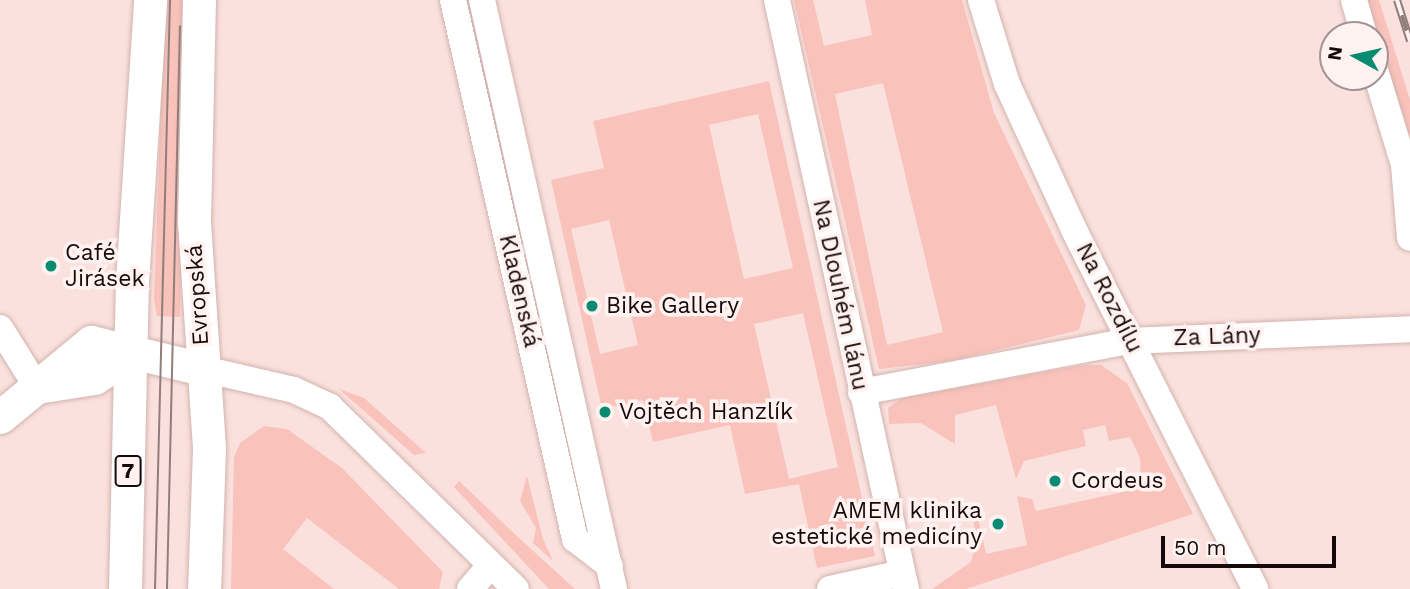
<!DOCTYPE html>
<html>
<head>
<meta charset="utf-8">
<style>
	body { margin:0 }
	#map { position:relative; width:1410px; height:589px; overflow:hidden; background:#fbe1dd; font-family:"Work Sans",sans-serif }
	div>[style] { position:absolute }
	.green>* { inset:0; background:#f9c2bb }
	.roads { filter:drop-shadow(0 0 2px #d2b3ae) drop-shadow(0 0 2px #d2b3ae) }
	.minor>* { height:26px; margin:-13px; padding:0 13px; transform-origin:13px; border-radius:13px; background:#fff }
	.major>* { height:33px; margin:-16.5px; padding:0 16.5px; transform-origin:16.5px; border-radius:16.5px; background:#fff }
	.tram>* { height:2px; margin:-1px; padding:0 1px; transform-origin:1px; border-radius:1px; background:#917e7c }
	.rail>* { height:8px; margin-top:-4px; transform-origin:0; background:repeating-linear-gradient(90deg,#fff2f0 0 16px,#917e7c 0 32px); box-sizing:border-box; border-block:2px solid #917e7c }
	.dots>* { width:19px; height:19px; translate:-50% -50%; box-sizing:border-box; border:4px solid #fff2f0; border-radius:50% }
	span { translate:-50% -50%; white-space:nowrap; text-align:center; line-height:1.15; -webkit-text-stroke:7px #fff2f0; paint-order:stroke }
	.shield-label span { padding:2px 5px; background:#fff2f0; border:2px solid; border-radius:5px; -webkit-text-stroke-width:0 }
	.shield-label { font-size:21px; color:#140a09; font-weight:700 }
	.poi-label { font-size:23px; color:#140a09 }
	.left { translate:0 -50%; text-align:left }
	.right { translate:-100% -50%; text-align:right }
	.street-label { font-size:23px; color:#140a09 }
	.north { position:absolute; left:1319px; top:21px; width:70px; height:70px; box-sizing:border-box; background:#fff2f0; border:2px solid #a19594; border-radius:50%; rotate:278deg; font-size:19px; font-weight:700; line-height:28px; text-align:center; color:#140a09 }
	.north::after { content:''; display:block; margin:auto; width:24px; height:32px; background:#088b70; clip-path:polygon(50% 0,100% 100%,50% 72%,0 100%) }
	.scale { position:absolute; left:1161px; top:536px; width:175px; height:32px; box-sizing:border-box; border:4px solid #140a09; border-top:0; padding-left:9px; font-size:21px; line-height:24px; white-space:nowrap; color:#140a09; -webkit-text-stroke:5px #fff2f0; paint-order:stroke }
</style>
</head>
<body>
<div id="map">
	<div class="green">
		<i style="clip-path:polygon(165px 0,186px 0,180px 317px,157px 316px,154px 299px)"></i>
		<i style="clip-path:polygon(evenodd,794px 0,813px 0,824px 46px,872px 35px,865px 0,962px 0,994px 113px,1086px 305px,1079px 330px,951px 361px,879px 369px,794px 0,883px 83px,943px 332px,887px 345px,835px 94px,883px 83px)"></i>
		<i style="clip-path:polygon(1364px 0,1379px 0,1410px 100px,1410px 155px)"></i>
		<i style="clip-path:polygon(evenodd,769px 81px,875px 556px,817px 568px,799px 484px,745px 494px,730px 425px,653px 442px,643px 400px,602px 409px,551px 180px,604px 168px,593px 121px,769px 81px,758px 114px,793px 268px,744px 279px,709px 125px,758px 114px,769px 81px,609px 220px,638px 345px,600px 354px,571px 229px,609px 220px,769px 81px,803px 313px,838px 467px,789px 479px,754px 324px,803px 313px)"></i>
		<i style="clip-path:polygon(1084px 365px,1101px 365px,1127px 383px,1193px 514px,966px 589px,932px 589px,971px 562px,977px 538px,973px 520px,978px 518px,986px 554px,1027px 545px,1017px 496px,1032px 499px,1036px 511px,1141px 488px,1140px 458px,1130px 437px,1109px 441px,1105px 425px,1083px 430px,1086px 446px,1024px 461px,1016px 479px,996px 405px,955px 415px,955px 444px,921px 423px,889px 424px,888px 408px,902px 398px)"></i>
		<i style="clip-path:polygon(339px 389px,364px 398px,426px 453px,414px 455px)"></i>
		<i style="clip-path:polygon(264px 426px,287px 429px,342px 468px,443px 572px,439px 589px,399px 589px,307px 518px,283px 549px,334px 589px,231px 589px,234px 457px,240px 443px)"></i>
		<i style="clip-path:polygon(527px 476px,543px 539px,553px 561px,533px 543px,536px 528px,520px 501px)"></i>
		<i style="clip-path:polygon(459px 481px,519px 538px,575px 589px,549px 589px,454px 487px)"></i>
	</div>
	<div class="roads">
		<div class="minor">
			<i style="left:453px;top:0;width:553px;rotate:77.25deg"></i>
			<i style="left:575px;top:539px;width:44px;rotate:37.6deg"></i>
			<i style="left:482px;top:0;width:604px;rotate:77.37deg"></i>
			<i style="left:777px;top:0;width:603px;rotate:77.65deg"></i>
			<i style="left:981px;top:0;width:88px;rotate:72.8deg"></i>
			<i style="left:1007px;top:84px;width:163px;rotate:65.3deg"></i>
			<i style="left:1075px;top:232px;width:400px;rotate:63.2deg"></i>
			<i style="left:1354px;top:0;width:36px;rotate:74deg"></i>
			<i style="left:1375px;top:70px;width:99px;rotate:73deg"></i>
			<i style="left:1404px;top:165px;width:73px;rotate:85.3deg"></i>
			<i style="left:0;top:328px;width:70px;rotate:57.9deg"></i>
			<i style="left:203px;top:369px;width:93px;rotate:13deg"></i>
			<i style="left:294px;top:390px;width:40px;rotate:25deg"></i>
			<i style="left:330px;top:407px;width:260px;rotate:44.4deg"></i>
			<i style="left:861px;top:392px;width:273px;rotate:-10.8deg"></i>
			<i style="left:1129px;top:341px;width:281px;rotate:-2.4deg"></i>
			<i style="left:470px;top:589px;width:32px;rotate:-49deg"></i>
			<i style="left:830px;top:589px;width:74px;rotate:-12.5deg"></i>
		</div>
		<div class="major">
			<i style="left:199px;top:0;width:222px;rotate:91.3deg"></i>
			<i style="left:194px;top:222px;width:227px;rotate:86.2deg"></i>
			<i style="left:209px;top:449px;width:140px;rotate:92deg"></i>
			<i style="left:37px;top:387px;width:58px;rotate:-9deg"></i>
			<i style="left:94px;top:378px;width:43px;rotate:-32.6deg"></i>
			<i style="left:0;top:417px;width:118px;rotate:-39.5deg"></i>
			<i style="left:91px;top:342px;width:115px;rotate:13.6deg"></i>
			<i style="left:125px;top:589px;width:308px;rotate:-88.7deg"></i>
			<i style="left:132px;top:281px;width:282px;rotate:-86.3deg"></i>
		</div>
	</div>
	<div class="tram">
		<i style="left:155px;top:589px;width:589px;rotate:-88.54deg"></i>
		<i style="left:167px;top:589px;width:563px;rotate:-88.68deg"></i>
	</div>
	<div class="rail">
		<i style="left:1397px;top:0;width:43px;rotate:72.4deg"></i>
	</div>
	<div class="dots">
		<i style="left:51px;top:266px;background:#088b70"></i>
		<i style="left:592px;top:306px;background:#088b70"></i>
		<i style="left:605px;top:412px;background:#088b70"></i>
		<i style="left:1055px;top:481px;background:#088b70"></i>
		<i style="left:998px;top:524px;background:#088b70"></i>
	</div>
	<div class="shield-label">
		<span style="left:128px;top:471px">7</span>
	</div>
	<div class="poi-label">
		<span class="left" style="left:65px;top:266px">Café<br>Jirásek</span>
		<span class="left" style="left:606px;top:306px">Bike Gallery</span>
		<span class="left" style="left:619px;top:412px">Vojtěch Hanzlík</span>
		<span class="left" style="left:1071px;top:481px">Cordeus</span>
		<span class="right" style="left:982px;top:524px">AMEM klinika<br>estetické medicíny</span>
	</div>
	<div class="street-label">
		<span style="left:519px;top:291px;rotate:77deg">Kladenská</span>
		<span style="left:198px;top:295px;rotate:-94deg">Evropská</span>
		<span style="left:840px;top:295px;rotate:78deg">Na Dlouhém lánu</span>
		<span style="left:1109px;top:298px;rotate:63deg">Na Rozdílu</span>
		<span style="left:1217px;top:337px;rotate:-2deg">Za Lány</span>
	</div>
	<div class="north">N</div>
	<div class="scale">50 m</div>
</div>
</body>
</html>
